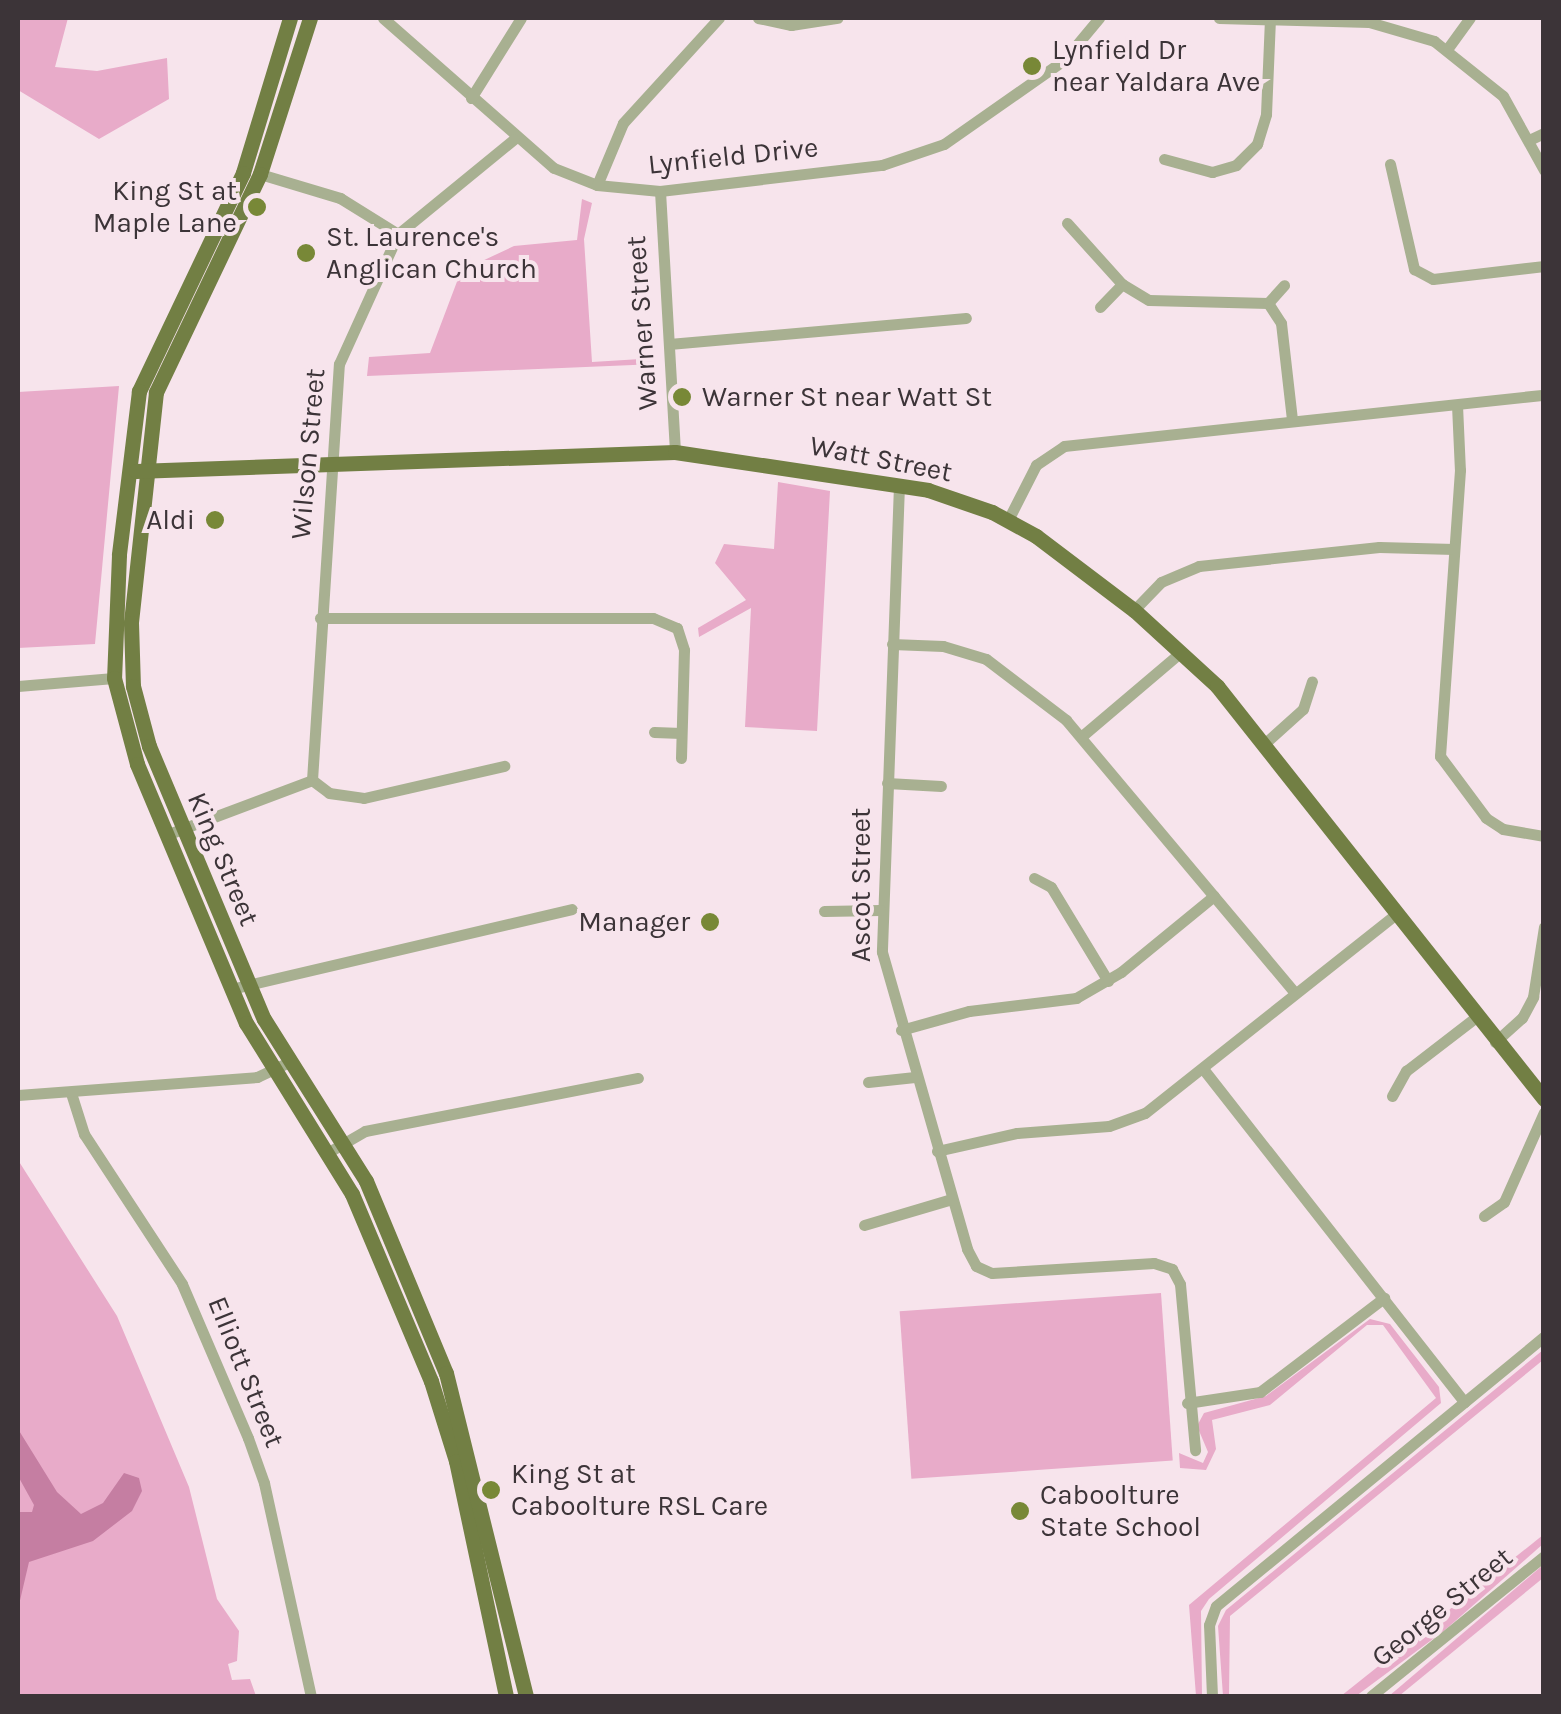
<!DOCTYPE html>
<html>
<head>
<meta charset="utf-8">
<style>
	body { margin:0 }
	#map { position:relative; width:1561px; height:1714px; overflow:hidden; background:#f7e4ec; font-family:Karla,sans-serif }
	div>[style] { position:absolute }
	.green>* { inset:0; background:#e8abc9; transform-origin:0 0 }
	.water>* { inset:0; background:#c57ea2 }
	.minor>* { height:11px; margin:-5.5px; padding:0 5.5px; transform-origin:5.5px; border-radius:5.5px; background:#a8b091 }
	.major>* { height:15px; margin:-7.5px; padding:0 7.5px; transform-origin:7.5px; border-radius:7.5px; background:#727f44 }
	.dots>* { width:28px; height:28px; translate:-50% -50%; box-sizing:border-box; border:5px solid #f7e4ec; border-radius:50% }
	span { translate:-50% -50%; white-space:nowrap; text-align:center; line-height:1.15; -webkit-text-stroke:8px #f7e4ec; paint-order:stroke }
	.poi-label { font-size:28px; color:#3c3438 }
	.left { translate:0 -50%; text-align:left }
	.right { translate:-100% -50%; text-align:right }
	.street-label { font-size:28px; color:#3c3438 }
	.frame { position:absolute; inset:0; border:20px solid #3c3438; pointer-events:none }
</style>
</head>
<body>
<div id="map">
	<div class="green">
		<i style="clip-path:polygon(18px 18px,68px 18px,55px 67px,97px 71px,167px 58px,169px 99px,99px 139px,18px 90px)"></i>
		<i style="clip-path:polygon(582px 199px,592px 203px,584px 239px,592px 362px,657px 358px,657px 364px,367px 376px,369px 357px,430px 353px,461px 271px,514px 246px,577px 240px)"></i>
		<i style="clip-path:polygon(119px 386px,95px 644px,18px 648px,18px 392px)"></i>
		<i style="clip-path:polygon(778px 482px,830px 491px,817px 731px,745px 727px,751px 608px,699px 637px,698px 628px,746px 600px,715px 563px,724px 544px,774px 549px)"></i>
		<i style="clip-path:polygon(18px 1160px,117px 1316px,189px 1487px,217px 1599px,239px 1631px,237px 1661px,228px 1664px,232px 1680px,250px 1679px,256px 1696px,18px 1696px)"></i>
		<i style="left:1161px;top:1293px;width:168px;height:262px;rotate:86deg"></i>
		<i style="clip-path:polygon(1370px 1319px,1390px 1324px,1439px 1387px,1441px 1403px,1209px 1599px,1201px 1611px,1202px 1696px,1196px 1696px,1189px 1605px,1436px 1398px,1383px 1325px,1367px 1325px,1270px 1405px,1212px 1420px,1216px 1449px,1206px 1470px,1180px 1468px,1179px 1453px,1203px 1463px,1208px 1452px,1197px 1426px,1204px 1413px,1266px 1396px)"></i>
		<i style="clip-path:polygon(1543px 1350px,1543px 1360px,1230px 1616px,1229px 1696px,1223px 1696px,1218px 1626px,1226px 1610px)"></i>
		<i style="clip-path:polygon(1543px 1535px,1543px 1544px,1445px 1630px,1356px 1696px,1341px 1696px)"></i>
		<i style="clip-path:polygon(1543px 1565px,1543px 1578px,1399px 1696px,1389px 1696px)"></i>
	</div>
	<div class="water">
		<i style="clip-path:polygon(18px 1429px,57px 1492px,81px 1514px,103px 1503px,124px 1473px,139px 1478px,142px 1491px,132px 1511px,93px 1541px,29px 1562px,18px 1609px,18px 1512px,32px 1512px,34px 1505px,18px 1476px)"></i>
	</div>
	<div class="minor">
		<i style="left:383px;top:18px;width:227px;rotate:41.3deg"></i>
		<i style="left:554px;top:168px;width:46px;rotate:21.6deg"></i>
		<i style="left:597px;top:185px;width:63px;rotate:5.4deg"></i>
		<i style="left:660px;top:191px;width:224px;rotate:-6.7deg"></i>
		<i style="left:882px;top:165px;width:65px;rotate:-18.7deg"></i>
		<i style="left:944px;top:144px;width:146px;rotate:-35deg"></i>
		<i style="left:1064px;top:60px;width:55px;rotate:-50.2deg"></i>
		<i style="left:758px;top:18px;width:34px;rotate:12deg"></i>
		<i style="left:791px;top:25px;width:47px;rotate:-8.7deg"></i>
		<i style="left:1219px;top:18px;width:150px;rotate:1.5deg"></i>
		<i style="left:1369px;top:22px;width:68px;rotate:16.3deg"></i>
		<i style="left:1434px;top:41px;width:88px;rotate:38.6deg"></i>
		<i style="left:1503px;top:96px;width:85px;rotate:61deg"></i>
		<i style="left:1448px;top:48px;width:37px;rotate:-54deg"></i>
		<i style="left:471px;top:98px;width:94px;rotate:-58deg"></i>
		<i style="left:1529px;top:140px;width:17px;rotate:-25deg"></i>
		<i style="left:1164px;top:159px;width:50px;rotate:15.2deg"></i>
		<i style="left:1212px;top:172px;width:25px;rotate:-16deg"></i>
		<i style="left:1236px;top:165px;width:30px;rotate:-45deg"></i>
		<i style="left:1257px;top:144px;width:31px;rotate:-73deg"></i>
		<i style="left:1266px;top:114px;width:94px;rotate:-87.6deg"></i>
		<i style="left:1390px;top:164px;width:108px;rotate:77.1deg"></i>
		<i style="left:1414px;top:269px;width:21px;rotate:28deg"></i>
		<i style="left:1433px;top:279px;width:112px;rotate:-6.7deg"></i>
		<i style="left:260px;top:174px;width:84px;rotate:16.7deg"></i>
		<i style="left:340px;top:198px;width:68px;rotate:31.8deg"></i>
		<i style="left:597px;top:185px;width:67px;rotate:-67.2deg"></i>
		<i style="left:623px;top:123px;width:142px;rotate:-47.6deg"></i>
		<i style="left:660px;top:191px;width:261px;rotate:86.7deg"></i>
		<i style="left:1067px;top:223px;width:82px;rotate:48deg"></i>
		<i style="left:1122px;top:284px;width:31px;rotate:31deg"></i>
		<i style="left:1149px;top:300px;width:119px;rotate:1.4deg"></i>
		<i style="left:1268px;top:303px;width:24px;rotate:57deg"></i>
		<i style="left:1281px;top:323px;width:98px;rotate:83.5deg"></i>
		<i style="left:1268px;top:303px;width:24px;rotate:-48deg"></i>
		<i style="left:1100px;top:307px;width:32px;rotate:-46deg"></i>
		<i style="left:669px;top:344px;width:298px;rotate:-5deg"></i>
		<i style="left:1457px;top:405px;width:65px;rotate:87.4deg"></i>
		<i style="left:1460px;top:470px;width:287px;rotate:94deg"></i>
		<i style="left:1440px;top:756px;width:77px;rotate:53.4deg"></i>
		<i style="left:1486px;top:818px;width:20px;rotate:33deg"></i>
		<i style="left:1503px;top:829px;width:42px;rotate:9.7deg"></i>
		<i style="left:899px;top:485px;width:467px;rotate:92.1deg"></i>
		<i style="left:882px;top:952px;width:309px;rotate:74deg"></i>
		<i style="left:967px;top:1249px;width:19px;rotate:62deg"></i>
		<i style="left:976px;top:1266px;width:17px;rotate:24deg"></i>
		<i style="left:992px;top:1273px;width:162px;rotate:-3.5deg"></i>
		<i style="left:1154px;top:1263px;width:19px;rotate:18deg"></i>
		<i style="left:1172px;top:1269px;width:17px;rotate:62deg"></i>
		<i style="left:1180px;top:1284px;width:167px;rotate:84.8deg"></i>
		<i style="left:1008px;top:520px;width:62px;rotate:-63deg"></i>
		<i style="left:1036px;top:465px;width:34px;rotate:-34deg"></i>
		<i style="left:1064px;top:446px;width:483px;rotate:-6.1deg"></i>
		<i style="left:1134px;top:610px;width:39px;rotate:-46deg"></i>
		<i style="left:1161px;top:582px;width:41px;rotate:-22.8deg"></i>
		<i style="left:1199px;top:566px;width:181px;rotate:-6deg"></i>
		<i style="left:1379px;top:547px;width:75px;rotate:1.5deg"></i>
		<i style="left:320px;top:618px;width:333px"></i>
		<i style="left:653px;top:618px;width:26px;rotate:23deg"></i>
		<i style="left:677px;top:628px;width:23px;rotate:72deg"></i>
		<i style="left:684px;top:650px;width:108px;rotate:91.6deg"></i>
		<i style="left:892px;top:644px;width:51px;rotate:2.2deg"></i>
		<i style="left:943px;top:646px;width:45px;rotate:16.8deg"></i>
		<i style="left:986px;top:659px;width:101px;rotate:37.3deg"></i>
		<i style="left:1066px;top:720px;width:356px;rotate:50deg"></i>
		<i style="left:18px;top:686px;width:96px;rotate:-4.8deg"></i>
		<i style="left:654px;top:732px;width:27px;rotate:2deg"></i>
		<i style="left:1082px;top:736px;width:130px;rotate:-40.3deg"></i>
		<i style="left:1264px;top:744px;width:52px;rotate:-41.9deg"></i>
		<i style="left:1303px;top:709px;width:29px;rotate:-72deg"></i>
		<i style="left:312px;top:780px;width:417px;rotate:-86.3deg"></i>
		<i style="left:339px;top:364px;width:143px;rotate:-65.6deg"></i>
		<i style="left:398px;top:234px;width:150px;rotate:-39.3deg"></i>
		<i style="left:887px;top:783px;width:54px;rotate:3.2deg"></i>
		<i style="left:166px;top:835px;width:156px;rotate:-20.6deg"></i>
		<i style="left:312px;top:780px;width:21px;rotate:37deg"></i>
		<i style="left:329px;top:793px;width:35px;rotate:8deg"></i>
		<i style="left:364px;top:798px;width:144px;rotate:-12.9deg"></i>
		<i style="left:1034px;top:878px;width:19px;rotate:28deg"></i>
		<i style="left:1051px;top:887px;width:110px;rotate:58.8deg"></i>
		<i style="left:824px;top:911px;width:56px;rotate:-1deg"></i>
		<i style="left:231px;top:989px;width:350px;rotate:-13.2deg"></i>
		<i style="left:901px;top:1030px;width:71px;rotate:-15.6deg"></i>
		<i style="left:969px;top:1011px;width:108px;rotate:-6.9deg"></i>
		<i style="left:1076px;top:998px;width:52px;rotate:-30deg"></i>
		<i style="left:1121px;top:972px;width:120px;rotate:-39.3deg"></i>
		<i style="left:1495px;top:1042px;width:36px;rotate:-42deg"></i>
		<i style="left:1522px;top:1018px;width:24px;rotate:-62deg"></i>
		<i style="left:1533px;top:997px;width:71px;rotate:-81.1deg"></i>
		<i style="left:1204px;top:1070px;width:422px;rotate:51.9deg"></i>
		<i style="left:868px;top:1082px;width:47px;rotate:-6.1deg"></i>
		<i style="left:71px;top:1093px;width:43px;rotate:72.4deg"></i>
		<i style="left:84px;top:1134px;width:179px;rotate:56.8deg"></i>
		<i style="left:182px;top:1284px;width:168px;rotate:66.8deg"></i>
		<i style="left:248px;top:1438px;width:48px;rotate:70.4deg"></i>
		<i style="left:264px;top:1483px;width:218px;rotate:77.6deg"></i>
		<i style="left:18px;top:1095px;width:240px;rotate:-4.3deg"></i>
		<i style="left:257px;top:1077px;width:33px;rotate:-25deg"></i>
		<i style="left:1392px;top:1096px;width:29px;rotate:-61deg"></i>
		<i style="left:1406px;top:1071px;width:88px;rotate:-37.6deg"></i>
		<i style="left:937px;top:1151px;width:82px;rotate:-12.7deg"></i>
		<i style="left:1017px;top:1133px;width:92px;rotate:-4.4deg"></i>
		<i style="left:1109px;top:1126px;width:38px;rotate:-20deg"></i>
		<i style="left:1145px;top:1113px;width:322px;rotate:-38.4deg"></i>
		<i style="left:327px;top:1153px;width:44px;rotate:-30.1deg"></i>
		<i style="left:365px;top:1131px;width:278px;rotate:-11deg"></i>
		<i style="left:1484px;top:1216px;width:24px;rotate:-35deg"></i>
		<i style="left:1504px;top:1202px;width:98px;rotate:-66deg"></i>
		<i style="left:864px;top:1225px;width:92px;rotate:-16.5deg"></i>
		<i style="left:1187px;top:1403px;width:74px;rotate:-8.6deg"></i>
		<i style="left:1260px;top:1392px;width:156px;rotate:-37.2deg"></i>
		<i style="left:1212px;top:1696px;width:71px;rotate:-92.4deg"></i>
		<i style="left:1209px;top:1625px;width:20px;rotate:-70deg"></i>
		<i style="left:1216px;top:1606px;width:424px;rotate:-39.4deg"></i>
		<i style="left:1371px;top:1696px;width:223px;rotate:-39deg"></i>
	</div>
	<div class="major">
		<i style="left:290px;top:18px;width:162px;rotate:106.9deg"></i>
		<i style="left:243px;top:173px;width:242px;rotate:115.5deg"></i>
		<i style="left:139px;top:391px;width:165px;rotate:97deg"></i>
		<i style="left:119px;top:555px;width:123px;rotate:92.3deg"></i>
		<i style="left:114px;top:678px;width:89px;rotate:75deg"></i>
		<i style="left:137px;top:764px;width:281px;rotate:67.2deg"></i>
		<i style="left:246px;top:1023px;width:201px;rotate:58.2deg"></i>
		<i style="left:352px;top:1194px;width:203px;rotate:67.1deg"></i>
		<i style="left:431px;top:1381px;width:84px;rotate:72.6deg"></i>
		<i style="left:456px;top:1461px;width:240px;rotate:78deg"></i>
		<i style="left:310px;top:18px;width:164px;rotate:107.8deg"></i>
		<i style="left:260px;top:174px;width:242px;rotate:115.5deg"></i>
		<i style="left:156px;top:392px;width:232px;rotate:96.2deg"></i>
		<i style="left:131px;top:623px;width:63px;rotate:88.2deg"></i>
		<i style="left:133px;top:686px;width:62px;rotate:75.1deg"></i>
		<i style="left:149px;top:746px;width:296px;rotate:67.2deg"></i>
		<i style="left:264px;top:1019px;width:191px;rotate:57.8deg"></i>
		<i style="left:366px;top:1181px;width:208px;rotate:67.4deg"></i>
		<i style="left:446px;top:1373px;width:333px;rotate:76.1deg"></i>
		<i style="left:136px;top:471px;width:539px;rotate:-2.02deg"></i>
		<i style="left:675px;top:452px;width:256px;rotate:8.5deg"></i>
		<i style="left:928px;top:490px;width:68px;rotate:19deg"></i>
		<i style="left:992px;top:512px;width:50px;rotate:28.6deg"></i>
		<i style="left:1036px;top:536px;width:123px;rotate:37.1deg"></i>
		<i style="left:1134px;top:610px;width:113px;rotate:42.5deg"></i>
		<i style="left:1217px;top:686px;width:527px;rotate:51.63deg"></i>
	</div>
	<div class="dots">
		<i style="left:1032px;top:66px;background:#788837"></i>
		<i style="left:257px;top:207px;background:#788837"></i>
		<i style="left:306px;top:253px;background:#788837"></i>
		<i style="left:682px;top:397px;background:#788837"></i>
		<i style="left:215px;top:520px;background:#788837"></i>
		<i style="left:710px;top:922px;background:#788837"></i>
		<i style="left:491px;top:1490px;background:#788837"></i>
		<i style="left:1020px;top:1511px;background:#788837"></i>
	</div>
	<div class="poi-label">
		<span class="left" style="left:1052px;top:66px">Lynfield Dr<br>near Yaldara Ave</span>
		<span class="right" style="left:237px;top:207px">King St at<br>Maple Lane</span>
		<span class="left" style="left:326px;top:253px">St. Laurence's<br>Anglican Church</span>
		<span class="left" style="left:702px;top:397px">Warner St near Watt St</span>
		<span class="right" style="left:195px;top:520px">Aldi</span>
		<span class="right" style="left:690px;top:922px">Manager</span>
		<span class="left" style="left:511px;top:1490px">King St at<br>Caboolture RSL Care</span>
		<span class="left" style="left:1040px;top:1511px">Caboolture<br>State School</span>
	</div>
	<div class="street-label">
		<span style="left:733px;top:156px;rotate:-6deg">Lynfield Drive</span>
		<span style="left:642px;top:323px;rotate:-94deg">Warner Street</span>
		<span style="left:308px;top:454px;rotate:-85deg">Wilson Street</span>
		<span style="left:881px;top:459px;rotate:11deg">Watt Street</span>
		<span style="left:223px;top:859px;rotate:67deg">King Street</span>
		<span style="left:861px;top:885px;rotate:-90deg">Ascot Street</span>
		<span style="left:246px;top:1372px;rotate:68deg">Elliott Street</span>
		<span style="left:1442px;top:1607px;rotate:-39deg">George Street</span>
	</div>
	<div class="frame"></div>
</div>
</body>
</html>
